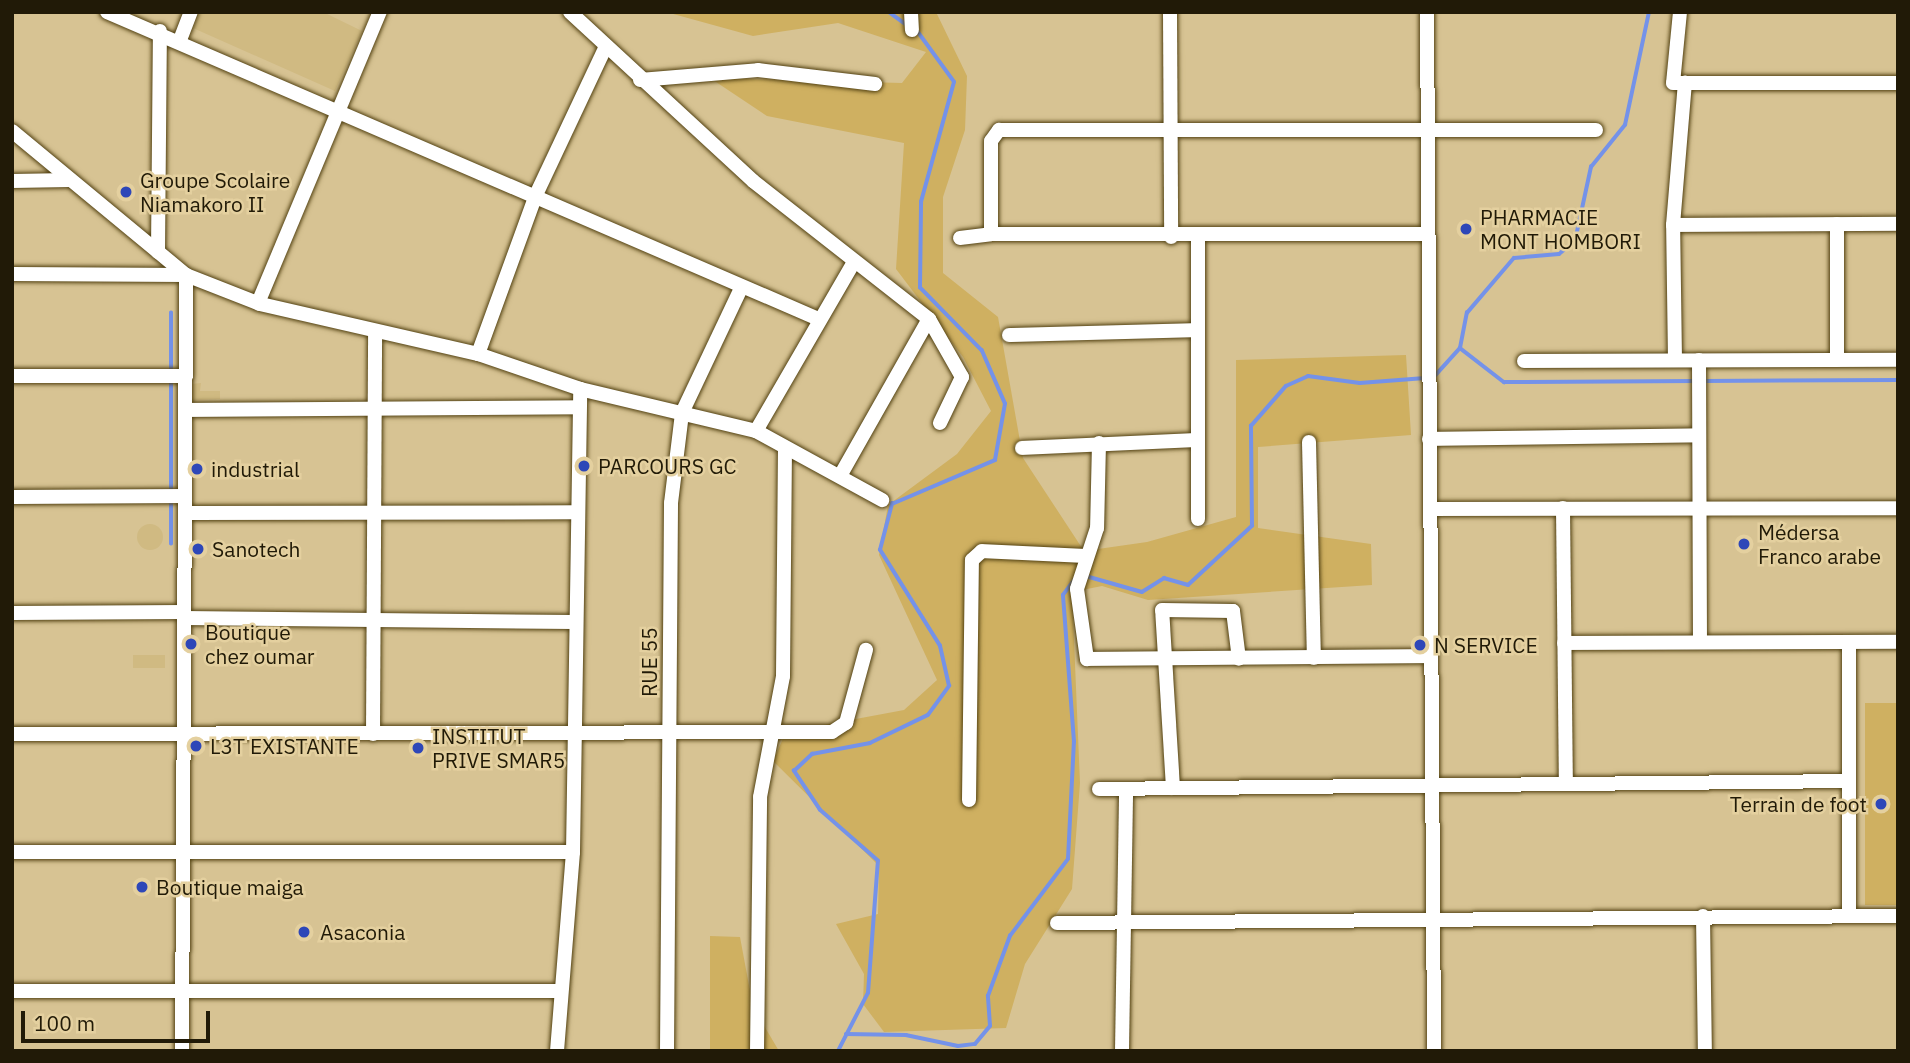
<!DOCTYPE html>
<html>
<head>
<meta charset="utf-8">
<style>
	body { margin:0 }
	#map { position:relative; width:1910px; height:1063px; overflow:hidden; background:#d7c393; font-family:"IBM Plex Sans",sans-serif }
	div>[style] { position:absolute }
	.built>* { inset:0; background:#d0ba82; transform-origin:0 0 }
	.round { border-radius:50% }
	.green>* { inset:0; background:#cfb061; transform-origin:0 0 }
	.stream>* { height:3.5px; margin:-1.75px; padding:0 1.75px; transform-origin:1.75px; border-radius:1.75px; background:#7492e9 }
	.roads { filter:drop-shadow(0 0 2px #524111) drop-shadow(0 0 2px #524111) }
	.minor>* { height:14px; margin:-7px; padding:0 7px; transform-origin:7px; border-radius:7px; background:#fff }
	.dots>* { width:19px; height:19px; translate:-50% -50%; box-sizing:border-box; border:4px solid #e4d09f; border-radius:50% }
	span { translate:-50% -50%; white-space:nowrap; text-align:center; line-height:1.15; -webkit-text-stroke:5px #e4d09f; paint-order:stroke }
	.poi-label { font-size:21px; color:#211a07 }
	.left { translate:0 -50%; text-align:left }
	.right { translate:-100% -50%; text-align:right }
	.street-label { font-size:21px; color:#211a07 }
	.frame { position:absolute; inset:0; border:14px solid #211a07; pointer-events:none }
	.scale { position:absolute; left:21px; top:1011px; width:189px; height:32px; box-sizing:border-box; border:4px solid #211a07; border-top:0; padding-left:9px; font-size:21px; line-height:24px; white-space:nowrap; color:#211a07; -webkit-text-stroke:5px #e4d09f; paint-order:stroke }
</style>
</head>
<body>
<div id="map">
	<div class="built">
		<i style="clip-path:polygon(201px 12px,323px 12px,362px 31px,335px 91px,193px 28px)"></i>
		<i style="clip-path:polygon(201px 383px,200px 391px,220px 391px,220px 399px,189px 400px,192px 384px)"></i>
		<i class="round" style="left:137px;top:524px;width:26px;height:26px"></i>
		<i style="left:133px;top:655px;width:32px;height:13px"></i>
	</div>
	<div class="green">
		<i style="clip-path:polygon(666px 12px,936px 12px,967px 76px,965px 130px,943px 197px,943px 273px,998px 317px,1023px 458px,1084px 551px,1147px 542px,1236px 517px,1236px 360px,1406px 355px,1411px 435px,1258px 447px,1258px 528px,1371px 544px,1372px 585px,1148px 600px,1102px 586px,1072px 592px,1080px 783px,1072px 889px,1025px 964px,1006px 1028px,884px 1032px,863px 1004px,864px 974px,836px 924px,878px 914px,879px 866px,773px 761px,786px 732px,904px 710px,937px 680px,879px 555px,888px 505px,957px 454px,991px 411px,963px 357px,896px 269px,904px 143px,767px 116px,710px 78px,902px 83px,926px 52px,838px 23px,753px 36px)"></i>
		<i style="left:1865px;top:703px;width:33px;height:202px"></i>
		<i style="clip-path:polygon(710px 936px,740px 937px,753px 1007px,779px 1051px,710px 1051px)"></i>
	</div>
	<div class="stream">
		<i style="left:889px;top:12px;width:22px;rotate:36deg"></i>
		<i style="left:1460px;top:348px;width:56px;rotate:37.7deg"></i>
		<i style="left:1504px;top:382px;width:192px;rotate:-0.3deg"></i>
		<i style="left:171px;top:374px;width:61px;rotate:-90deg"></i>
		<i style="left:1433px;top:378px;width:40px;rotate:-48deg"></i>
		<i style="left:1460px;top:348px;width:36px;rotate:-79deg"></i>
		<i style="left:1467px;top:313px;width:72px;rotate:-49.5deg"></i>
		<i style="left:1514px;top:258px;width:45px;rotate:-5.1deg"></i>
		<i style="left:1559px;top:254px;width:21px;rotate:-39deg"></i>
		<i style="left:1575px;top:241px;width:76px;rotate:-77.8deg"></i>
		<i style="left:1591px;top:167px;width:54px;rotate:-51deg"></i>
		<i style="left:1625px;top:125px;width:116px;rotate:-78deg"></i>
		<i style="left:1704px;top:381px;width:194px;rotate:-0.3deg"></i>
		<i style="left:171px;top:493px;width:112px;rotate:-90deg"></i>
		<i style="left:171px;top:544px;width:44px;rotate:-90deg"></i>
		<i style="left:1086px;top:576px;width:58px;rotate:15.9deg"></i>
		<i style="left:1142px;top:592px;width:26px;rotate:-32deg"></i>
		<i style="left:1164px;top:578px;width:25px;rotate:16deg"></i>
		<i style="left:1188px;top:585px;width:87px;rotate:-42.7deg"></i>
		<i style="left:1252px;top:526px;width:100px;rotate:-90.6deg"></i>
		<i style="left:1251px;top:426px;width:53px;rotate:-48.8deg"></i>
		<i style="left:1286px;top:386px;width:24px;rotate:-24deg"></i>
		<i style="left:1308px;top:376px;width:52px;rotate:7.7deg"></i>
		<i style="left:1360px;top:383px;width:65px;rotate:-4.4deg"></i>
		<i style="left:846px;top:1034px;width:60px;rotate:1deg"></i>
		<i style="left:906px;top:1035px;width:53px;rotate:11.9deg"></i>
		<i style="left:958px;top:1046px;width:17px;rotate:-7deg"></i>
		<i style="left:975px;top:1044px;width:23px;rotate:-50deg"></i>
		<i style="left:990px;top:1026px;width:30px;rotate:-94deg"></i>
		<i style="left:988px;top:996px;width:64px;rotate:-69.9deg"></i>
		<i style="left:1010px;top:936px;width:96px;rotate:-53deg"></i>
		<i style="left:1068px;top:859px;width:117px;rotate:-87.1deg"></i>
		<i style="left:1074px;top:742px;width:147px;rotate:-94.3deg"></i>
		<i style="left:1063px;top:595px;width:20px;rotate:-53deg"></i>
		<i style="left:838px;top:1051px;width:65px;rotate:-62.7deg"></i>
		<i style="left:868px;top:993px;width:132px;rotate:-85.7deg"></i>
		<i style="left:878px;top:861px;width:77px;rotate:-138.7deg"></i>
		<i style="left:820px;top:810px;width:47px;rotate:-123.7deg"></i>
		<i style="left:794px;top:771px;width:25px;rotate:-43deg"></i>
		<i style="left:812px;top:754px;width:59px;rotate:-10.7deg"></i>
		<i style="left:870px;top:743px;width:64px;rotate:-25.8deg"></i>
		<i style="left:928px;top:715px;width:36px;rotate:-54deg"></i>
		<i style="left:949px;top:686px;width:41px;rotate:-102.7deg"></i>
		<i style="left:940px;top:646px;width:113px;rotate:-122deg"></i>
		<i style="left:880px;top:550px;width:48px;rotate:-75.4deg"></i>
		<i style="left:892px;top:504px;width:112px;rotate:-23.1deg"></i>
		<i style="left:995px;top:460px;width:57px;rotate:-79.9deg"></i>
		<i style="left:1005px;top:404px;width:58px;rotate:-113.5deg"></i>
		<i style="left:982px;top:351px;width:88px;rotate:-134.5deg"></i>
		<i style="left:920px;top:288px;width:86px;rotate:-89.3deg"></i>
		<i style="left:921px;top:202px;width:124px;rotate:-74.6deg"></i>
		<i style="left:954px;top:82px;width:63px;rotate:-126deg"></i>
	</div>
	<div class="roads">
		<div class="minor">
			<i style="left:107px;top:12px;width:772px;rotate:23.34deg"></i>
			<i style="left:570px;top:12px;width:249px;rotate:42.7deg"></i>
			<i style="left:753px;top:181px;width:224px;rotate:38.1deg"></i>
			<i style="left:929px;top:319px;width:67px;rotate:60.4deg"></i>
			<i style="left:962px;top:377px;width:51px;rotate:115.6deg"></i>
			<i style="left:911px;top:12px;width:18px;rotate:87deg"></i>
			<i style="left:1170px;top:12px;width:225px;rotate:89.7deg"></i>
			<i style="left:1427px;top:12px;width:1039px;rotate:89.61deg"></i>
			<i style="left:1680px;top:12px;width:71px;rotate:95.6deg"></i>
			<i style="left:1673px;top:83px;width:225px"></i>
			<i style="left:180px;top:40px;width:30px;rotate:-69deg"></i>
			<i style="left:640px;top:80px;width:118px;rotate:-4.8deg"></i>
			<i style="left:758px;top:70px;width:118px;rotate:6.8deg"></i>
			<i style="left:12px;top:131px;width:226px;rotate:39.6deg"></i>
			<i style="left:186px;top:275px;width:79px;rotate:21.4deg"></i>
			<i style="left:260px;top:304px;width:224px;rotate:12.9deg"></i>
			<i style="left:478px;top:354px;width:108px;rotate:18.9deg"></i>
			<i style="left:580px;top:389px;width:181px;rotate:13.4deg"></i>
			<i style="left:756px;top:431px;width:144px;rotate:28.7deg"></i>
			<i style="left:12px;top:181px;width:58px;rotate:-1deg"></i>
			<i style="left:1837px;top:224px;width:136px;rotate:90deg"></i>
			<i style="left:1673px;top:225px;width:225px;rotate:-0.3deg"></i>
			<i style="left:991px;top:234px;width:437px"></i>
			<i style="left:960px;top:238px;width:31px;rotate:-7deg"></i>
			<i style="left:991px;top:234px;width:93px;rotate:-90deg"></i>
			<i style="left:991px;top:141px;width:14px;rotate:-54deg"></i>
			<i style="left:999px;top:130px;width:597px"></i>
			<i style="left:1198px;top:238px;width:281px;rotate:90deg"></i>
			<i style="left:158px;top:252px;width:221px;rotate:-89.5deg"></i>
			<i style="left:12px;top:274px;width:174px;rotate:0.3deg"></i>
			<i style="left:258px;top:303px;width:316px;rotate:-67.3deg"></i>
			<i style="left:1009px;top:335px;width:185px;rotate:-1.5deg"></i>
			<i style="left:478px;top:354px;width:167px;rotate:-70deg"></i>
			<i style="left:535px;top:197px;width:165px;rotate:-64.8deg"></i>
			<i style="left:1675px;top:360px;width:135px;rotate:-90.8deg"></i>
			<i style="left:1673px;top:225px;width:143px;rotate:-85.2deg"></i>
			<i style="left:1699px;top:360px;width:282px;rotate:89.8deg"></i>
			<i style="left:1524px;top:361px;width:374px;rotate:-0.2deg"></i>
			<i style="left:12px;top:376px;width:174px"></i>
			<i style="left:186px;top:410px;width:392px;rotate:-0.4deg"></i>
			<i style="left:756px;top:431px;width:195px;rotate:-59.9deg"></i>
			<i style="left:1429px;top:439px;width:270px;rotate:-0.8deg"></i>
			<i style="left:1309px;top:442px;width:216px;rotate:88.7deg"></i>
			<i style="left:1099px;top:443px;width:85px;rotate:91.3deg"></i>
			<i style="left:1097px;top:528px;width:64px;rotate:108.2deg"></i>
			<i style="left:1077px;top:589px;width:71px;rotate:81.9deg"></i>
			<i style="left:1087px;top:659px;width:343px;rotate:-0.5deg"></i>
			<i style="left:1022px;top:448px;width:173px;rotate:-2.6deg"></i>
			<i style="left:840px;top:476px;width:180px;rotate:-60.5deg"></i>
			<i style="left:12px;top:497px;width:173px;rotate:-0.3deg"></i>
			<i style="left:1563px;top:508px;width:276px;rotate:89.4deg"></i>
			<i style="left:1430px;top:509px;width:468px;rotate:-0.1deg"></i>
			<i style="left:185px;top:513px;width:390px;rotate:-0.1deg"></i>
			<i style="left:12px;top:613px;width:172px;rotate:-0.3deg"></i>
			<i style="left:184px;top:618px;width:390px;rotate:0.6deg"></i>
			<i style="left:1849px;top:642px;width:274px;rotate:90deg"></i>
			<i style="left:1564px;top:643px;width:334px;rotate:-0.2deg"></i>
			<i style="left:12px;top:734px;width:820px;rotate:-0.14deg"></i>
			<i style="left:832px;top:732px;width:17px;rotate:-33deg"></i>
			<i style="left:846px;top:723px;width:76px;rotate:-74.7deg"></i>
			<i style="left:373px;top:734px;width:400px;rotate:-89.7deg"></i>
			<i style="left:1173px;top:788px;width:178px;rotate:-93.5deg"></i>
			<i style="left:1162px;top:610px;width:71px;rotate:0.8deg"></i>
			<i style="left:1233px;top:611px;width:48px;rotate:82.9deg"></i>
			<i style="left:1099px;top:789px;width:750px;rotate:-0.61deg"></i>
			<i style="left:969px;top:800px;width:240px;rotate:-89.3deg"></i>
			<i style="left:972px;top:560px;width:13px;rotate:-42deg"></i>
			<i style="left:982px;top:551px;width:102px;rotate:2.8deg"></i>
			<i style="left:12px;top:852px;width:561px"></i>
			<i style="left:1703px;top:916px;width:135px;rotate:89.2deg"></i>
			<i style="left:1057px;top:923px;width:841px;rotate:-0.48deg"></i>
			<i style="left:12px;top:991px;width:547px"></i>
			<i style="left:182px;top:1051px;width:776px;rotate:-89.7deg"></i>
			<i style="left:557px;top:1051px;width:200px;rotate:-85.4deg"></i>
			<i style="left:573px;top:852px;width:463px;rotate:-89.1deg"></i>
			<i style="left:667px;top:1051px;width:548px;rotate:-89.58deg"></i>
			<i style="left:671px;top:503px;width:91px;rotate:-83deg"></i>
			<i style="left:682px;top:413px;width:138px;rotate:-64.7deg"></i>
			<i style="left:757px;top:1051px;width:254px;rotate:-89.3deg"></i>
			<i style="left:760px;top:797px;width:123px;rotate:-79.2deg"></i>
			<i style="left:783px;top:676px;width:228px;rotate:-89.5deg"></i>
			<i style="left:1122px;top:1051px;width:262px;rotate:-89.1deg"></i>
		</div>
	</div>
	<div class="dots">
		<i style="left:126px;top:192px;background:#2e47b8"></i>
		<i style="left:1466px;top:229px;background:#2e47b8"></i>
		<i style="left:584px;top:466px;background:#2e47b8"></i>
		<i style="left:197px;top:469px;background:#2e47b8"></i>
		<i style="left:1744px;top:544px;background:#2e47b8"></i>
		<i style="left:198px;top:549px;background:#2e47b8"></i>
		<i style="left:191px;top:644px;background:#2e47b8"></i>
		<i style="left:1420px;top:645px;background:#2e47b8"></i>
		<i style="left:196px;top:746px;background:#2e47b8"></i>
		<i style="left:418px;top:748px;background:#2e47b8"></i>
		<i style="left:1881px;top:804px;background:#2e47b8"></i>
		<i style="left:142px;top:887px;background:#2e47b8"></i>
		<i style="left:304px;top:932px;background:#2e47b8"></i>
	</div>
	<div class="poi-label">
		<span class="left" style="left:140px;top:192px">Groupe Scolaire<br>Niamakoro II</span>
		<span class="left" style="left:1480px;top:229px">PHARMACIE<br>MONT HOMBORI</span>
		<span class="left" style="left:598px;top:466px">PARCOURS GC</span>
		<span class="left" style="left:211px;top:469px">industrial</span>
		<span class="left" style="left:1758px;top:544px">Médersa<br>Franco arabe</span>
		<span class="left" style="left:212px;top:549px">Sanotech</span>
		<span class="left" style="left:205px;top:644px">Boutique<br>chez oumar</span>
		<span class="left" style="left:1434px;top:645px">N SERVICE</span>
		<span class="left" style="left:432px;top:748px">INSTITUT<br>PRIVE SMAR5</span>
		<span class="left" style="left:210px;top:746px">L3T EXISTANTE</span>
		<span class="right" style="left:1867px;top:804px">Terrain de foot</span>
		<span class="left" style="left:156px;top:887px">Boutique maiga</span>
		<span class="left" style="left:320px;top:932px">Asaconia</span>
	</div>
	<div class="street-label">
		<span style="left:649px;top:662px;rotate:-90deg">RUE 55</span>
	</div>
	<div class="frame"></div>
	<div class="scale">100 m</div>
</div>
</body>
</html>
